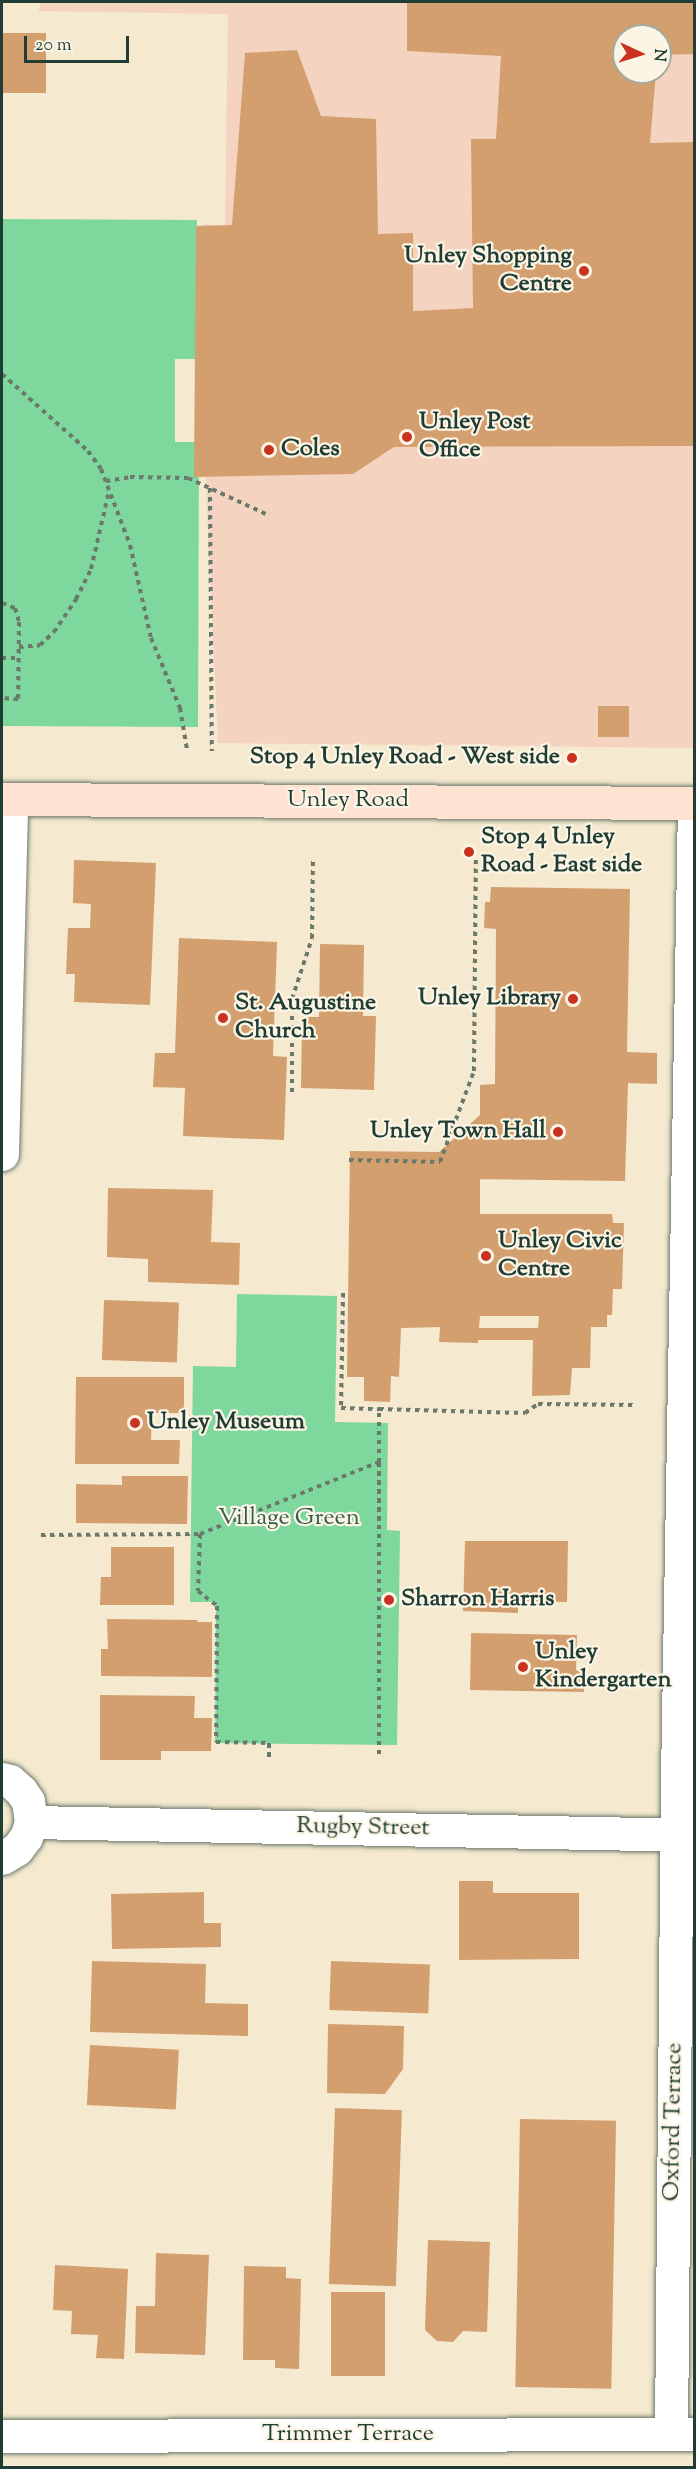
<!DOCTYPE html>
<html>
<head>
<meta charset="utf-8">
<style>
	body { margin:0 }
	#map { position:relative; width:696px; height:2469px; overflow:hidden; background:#f5e9d0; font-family:"Sorts Mill Goudy",serif }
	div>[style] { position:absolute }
	.built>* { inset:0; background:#f4d3c0 }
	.green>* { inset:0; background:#7ed79d }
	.building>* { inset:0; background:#d39f6f; transform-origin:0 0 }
	.path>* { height:4px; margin-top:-2px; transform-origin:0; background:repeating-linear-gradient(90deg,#6a796b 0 4.5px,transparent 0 9px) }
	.roads { filter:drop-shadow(0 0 2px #6a796b) drop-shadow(0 0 2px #6a796b) }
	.minor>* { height:33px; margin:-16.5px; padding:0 16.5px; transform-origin:16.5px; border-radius:16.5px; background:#fff }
	.secondary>* { height:33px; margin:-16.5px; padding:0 16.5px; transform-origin:16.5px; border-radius:16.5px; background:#fee3d2 }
	.dots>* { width:16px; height:16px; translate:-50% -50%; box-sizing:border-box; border:3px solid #fcf5e5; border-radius:50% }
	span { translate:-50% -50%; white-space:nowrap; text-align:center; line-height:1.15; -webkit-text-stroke:4.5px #fcf5e5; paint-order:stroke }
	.poi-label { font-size:24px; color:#1f3d34; font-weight:700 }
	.right { translate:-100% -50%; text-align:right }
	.left { translate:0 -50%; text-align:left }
	.street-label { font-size:24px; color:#1f3d34 }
	.park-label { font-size:24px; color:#325c49 }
	.frame { position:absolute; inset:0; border:3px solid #1f3d34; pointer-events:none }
	.north { position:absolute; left:612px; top:24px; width:60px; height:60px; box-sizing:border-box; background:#fcf5e5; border:2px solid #a4ab9e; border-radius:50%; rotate:94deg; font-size:16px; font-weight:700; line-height:24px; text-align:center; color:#1f3d34 }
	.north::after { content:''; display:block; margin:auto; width:21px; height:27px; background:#c8321e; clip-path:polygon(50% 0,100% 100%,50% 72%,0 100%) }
	.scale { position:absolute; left:24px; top:36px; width:105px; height:27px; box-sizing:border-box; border:3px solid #1f3d34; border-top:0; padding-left:8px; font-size:18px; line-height:21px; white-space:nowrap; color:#1f3d34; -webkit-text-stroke:4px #fcf5e5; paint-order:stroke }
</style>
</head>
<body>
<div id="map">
	<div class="built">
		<i style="clip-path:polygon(evenodd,40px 2px,694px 2px,694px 748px,218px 743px,205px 469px,203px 224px,225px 227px,228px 14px,39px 11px,40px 2px,624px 36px,660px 36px,660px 72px,624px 72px,624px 36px)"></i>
	</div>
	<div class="green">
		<i style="clip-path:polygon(2px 219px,197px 220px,196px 359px,175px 359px,175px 442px,199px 442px,198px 727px,2px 726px)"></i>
		<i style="clip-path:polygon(237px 1294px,337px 1296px,335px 1422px,388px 1423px,387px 1530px,400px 1531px,397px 1745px,215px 1743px,216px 1602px,190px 1602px,193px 1366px,236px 1367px)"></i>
	</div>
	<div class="building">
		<i style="clip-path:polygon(407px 2px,694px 2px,694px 54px,660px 55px,660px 36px,624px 36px,624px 72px,656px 72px,650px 143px,694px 142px,694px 446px,394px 447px,353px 474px,194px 477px,196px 226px,232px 225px,245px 53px,297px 50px,321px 116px,376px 119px,378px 234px,413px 233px,413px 311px,473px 308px,471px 139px,496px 139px,501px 56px,407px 51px)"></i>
		<i style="left:2px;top:33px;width:44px;height:60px"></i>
		<i style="left:598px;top:706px;width:31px;height:31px"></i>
		<i style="clip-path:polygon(74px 860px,156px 863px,150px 1005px,74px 1002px,75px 974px,66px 974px,68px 928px,90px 928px,91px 904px,73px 903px)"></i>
		<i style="clip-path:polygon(evenodd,491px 887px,630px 889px,627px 1052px,657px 1053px,657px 1084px,628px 1083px,625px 1181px,480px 1179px,480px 1214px,612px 1214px,613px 1223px,624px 1223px,622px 1289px,613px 1289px,612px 1315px,607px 1315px,607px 1327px,591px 1327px,590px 1368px,572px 1368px,570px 1395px,532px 1396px,533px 1340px,478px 1340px,478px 1343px,439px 1342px,440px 1327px,401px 1328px,399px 1377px,391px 1376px,390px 1402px,364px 1401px,364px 1377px,347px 1377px,350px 1151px,439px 1152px,480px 1115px,480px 1085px,495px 1084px,496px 929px,484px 928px,485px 902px,490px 902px,491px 887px,480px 1316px,539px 1316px,538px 1328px,479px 1328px,480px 1316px)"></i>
		<i style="clip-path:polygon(179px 938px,277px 942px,273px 1056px,287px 1057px,284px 1140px,183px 1136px,185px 1088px,153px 1087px,155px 1053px,175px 1053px)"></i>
		<i style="clip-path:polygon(320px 944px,364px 945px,363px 1016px,376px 1016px,374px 1090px,301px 1088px,302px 1017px,319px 1017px)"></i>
		<i style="clip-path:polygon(108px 1188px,213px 1190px,211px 1242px,240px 1243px,239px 1285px,148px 1282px,148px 1259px,107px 1257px)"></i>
		<i style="left:104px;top:1300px;width:75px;height:60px;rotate:2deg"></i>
		<i style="clip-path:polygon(76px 1377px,184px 1377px,184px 1413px,152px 1413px,151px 1440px,180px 1440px,179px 1464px,75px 1464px)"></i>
		<i style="clip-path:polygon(122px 1476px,188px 1476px,187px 1524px,76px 1523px,76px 1484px,122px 1485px)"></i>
		<i style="clip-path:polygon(465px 1541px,568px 1541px,567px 1602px,518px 1601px,518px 1613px,463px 1611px)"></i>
		<i style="clip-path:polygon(111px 1547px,174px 1547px,174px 1605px,100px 1605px,101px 1577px,111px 1577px)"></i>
		<i style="clip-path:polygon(107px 1619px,198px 1620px,197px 1622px,212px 1622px,212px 1677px,101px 1676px,101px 1649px,108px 1649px)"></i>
		<i style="clip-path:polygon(471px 1633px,577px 1635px,576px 1670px,585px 1674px,584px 1692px,470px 1690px)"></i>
		<i style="clip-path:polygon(100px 1695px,195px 1696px,194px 1718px,212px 1718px,211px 1751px,161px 1751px,161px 1760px,100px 1760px)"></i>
		<i style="clip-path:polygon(459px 1881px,493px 1881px,493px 1893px,579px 1893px,579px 1959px,459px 1960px)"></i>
		<i style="clip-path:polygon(204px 1892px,204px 1923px,221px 1923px,221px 1947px,112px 1949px,111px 1894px)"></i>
		<i style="clip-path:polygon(92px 1961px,206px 1964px,205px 2003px,248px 2004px,248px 2036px,90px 2032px)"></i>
		<i style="left:331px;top:1961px;width:99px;height:49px;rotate:2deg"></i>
		<i style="clip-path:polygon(328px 2024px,404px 2026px,403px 2069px,385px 2094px,327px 2093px)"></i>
		<i style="left:90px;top:2045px;width:89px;height:60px;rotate:3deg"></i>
		<i style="left:335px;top:2108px;width:67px;height:176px;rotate:2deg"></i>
		<i style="left:520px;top:2119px;width:96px;height:268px;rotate:1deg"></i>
		<i style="clip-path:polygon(428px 2240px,490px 2242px,487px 2332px,463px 2331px,453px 2342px,437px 2341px,425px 2330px)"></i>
		<i style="clip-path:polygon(156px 2253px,209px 2255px,205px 2355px,135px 2353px,136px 2306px,155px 2306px)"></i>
		<i style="clip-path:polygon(55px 2265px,128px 2269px,124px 2359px,96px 2358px,98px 2335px,71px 2334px,72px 2311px,53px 2310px)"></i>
		<i style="clip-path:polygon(244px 2266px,286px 2267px,286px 2278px,301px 2279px,299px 2369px,275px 2368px,275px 2360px,243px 2360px)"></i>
		<i style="left:331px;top:2292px;width:54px;height:84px"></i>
	</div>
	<div class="path">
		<i style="left:2px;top:374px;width:115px;rotate:41.8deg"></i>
		<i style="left:88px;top:451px;width:22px;rotate:54deg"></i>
		<i style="left:101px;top:469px;width:81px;rotate:69.1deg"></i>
		<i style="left:130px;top:545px;width:95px;rotate:77.3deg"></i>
		<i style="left:151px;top:638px;width:76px;rotate:67.5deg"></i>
		<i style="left:180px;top:708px;width:43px;rotate:80.5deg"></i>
		<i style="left:106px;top:481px;width:24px;rotate:-9deg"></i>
		<i style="left:130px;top:477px;width:58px;rotate:1deg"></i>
		<i style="left:188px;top:478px;width:86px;rotate:24.8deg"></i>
		<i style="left:210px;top:488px;width:263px;rotate:89.6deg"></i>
		<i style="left:2px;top:603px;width:14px;rotate:21deg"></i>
		<i style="left:15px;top:608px;width:15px;rotate:74deg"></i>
		<i style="left:19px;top:622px;width:77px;rotate:90.7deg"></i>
		<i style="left:18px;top:699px;width:16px;rotate:-176deg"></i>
		<i style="left:19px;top:647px;width:21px;rotate:-5deg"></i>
		<i style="left:40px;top:645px;width:19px;rotate:-43deg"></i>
		<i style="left:54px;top:632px;width:40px;rotate:-56deg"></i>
		<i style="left:76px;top:599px;width:34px;rotate:-63deg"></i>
		<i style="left:91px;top:569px;width:80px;rotate:-77deg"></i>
		<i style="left:2px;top:658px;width:16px"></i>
		<i style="left:292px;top:1092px;width:93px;rotate:-90deg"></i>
		<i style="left:292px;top:999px;width:64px;rotate:-71.8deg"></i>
		<i style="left:312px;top:938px;width:81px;rotate:-89.3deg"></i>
		<i style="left:349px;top:1160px;width:91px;rotate:1.3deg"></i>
		<i style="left:440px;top:1162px;width:97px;rotate:-69.5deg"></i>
		<i style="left:474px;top:1071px;width:211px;rotate:-89.5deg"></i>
		<i style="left:343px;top:1293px;width:115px;rotate:91deg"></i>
		<i style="left:341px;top:1408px;width:38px;rotate:2deg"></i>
		<i style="left:379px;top:1462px;width:53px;rotate:-90deg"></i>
		<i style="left:379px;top:1409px;width:146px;rotate:1.6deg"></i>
		<i style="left:525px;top:1413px;width:16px;rotate:-35deg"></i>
		<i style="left:538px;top:1404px;width:96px;rotate:0.6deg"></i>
		<i style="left:200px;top:1534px;width:57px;rotate:92deg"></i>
		<i style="left:198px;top:1591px;width:24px;rotate:38deg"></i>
		<i style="left:217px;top:1606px;width:136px;rotate:90.4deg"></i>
		<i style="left:216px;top:1742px;width:53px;rotate:1.1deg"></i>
		<i style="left:269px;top:1743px;width:14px;rotate:90deg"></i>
		<i style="left:41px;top:1535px;width:159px;rotate:-0.4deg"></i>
		<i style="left:200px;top:1534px;width:193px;rotate:-21.9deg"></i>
		<i style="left:379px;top:1462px;width:296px;rotate:90deg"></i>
	</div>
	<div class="roads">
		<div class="minor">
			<i style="left:2px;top:1154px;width:355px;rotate:-88.5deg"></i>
			<i style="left:2px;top:1779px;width:8px;rotate:14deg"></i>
			<i style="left:10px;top:1781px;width:15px;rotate:42deg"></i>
			<i style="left:21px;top:1791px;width:12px;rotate:55deg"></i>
			<i style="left:28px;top:1801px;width:21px;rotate:82deg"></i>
			<i style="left:31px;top:1822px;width:16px;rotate:108deg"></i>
			<i style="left:26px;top:1837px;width:15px;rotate:127deg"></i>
			<i style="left:17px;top:1849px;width:17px;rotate:149deg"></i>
			<i style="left:31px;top:1822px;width:663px;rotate:1.12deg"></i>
			<i style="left:671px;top:2434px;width:656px;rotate:-89.48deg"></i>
			<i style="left:677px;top:1778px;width:975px;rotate:-89deg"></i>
			<i style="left:2px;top:2436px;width:692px;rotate:-0.17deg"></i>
		</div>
		<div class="secondary">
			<i style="left:2px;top:799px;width:692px;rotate:0.33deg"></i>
		</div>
	</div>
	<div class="dots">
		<i style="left:584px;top:271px;background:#c8321e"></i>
		<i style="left:407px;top:437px;background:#c8321e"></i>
		<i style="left:269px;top:450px;background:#c8321e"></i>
		<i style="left:572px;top:758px;background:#c8321e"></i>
		<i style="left:469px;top:852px;background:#c8321e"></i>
		<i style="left:573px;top:999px;background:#c8321e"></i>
		<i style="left:223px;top:1018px;background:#c8321e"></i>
		<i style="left:558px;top:1132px;background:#c8321e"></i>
		<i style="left:486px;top:1256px;background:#c8321e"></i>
		<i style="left:135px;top:1423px;background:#c8321e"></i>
		<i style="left:389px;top:1600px;background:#c8321e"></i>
		<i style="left:523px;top:1667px;background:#c8321e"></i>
	</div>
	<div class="poi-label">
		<span class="right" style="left:572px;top:271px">Unley Shopping<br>Centre</span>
		<span class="left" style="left:419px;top:437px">Unley Post<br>Office</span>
		<span class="left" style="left:281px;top:450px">Coles</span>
		<span class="right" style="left:560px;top:758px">Stop 4 Unley Road - West side</span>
		<span class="left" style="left:481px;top:852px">Stop 4 Unley<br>Road - East side</span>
		<span class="right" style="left:561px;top:999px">Unley Library</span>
		<span class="left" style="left:235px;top:1018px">St. Augustine<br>Church</span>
		<span class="right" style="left:546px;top:1132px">Unley Town Hall</span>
		<span class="left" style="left:498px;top:1256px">Unley Civic<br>Centre</span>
		<span class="left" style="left:147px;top:1423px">Unley Museum</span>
		<span class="left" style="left:401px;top:1600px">Sharron Harris</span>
		<span class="left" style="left:535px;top:1667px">Unley<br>Kindergarten</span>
	</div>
	<div class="street-label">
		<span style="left:348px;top:801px">Unley Road</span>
		<span style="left:363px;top:1828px;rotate:1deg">Rugby Street</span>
		<span style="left:674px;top:2122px;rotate:-89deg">Oxford Terrace</span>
		<span style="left:348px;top:2435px">Trimmer Terrace</span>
	</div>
	<div class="park-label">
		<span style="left:289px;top:1519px">Village Green</span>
	</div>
	<div class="frame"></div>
	<div class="north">N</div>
	<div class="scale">20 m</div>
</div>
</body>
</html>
